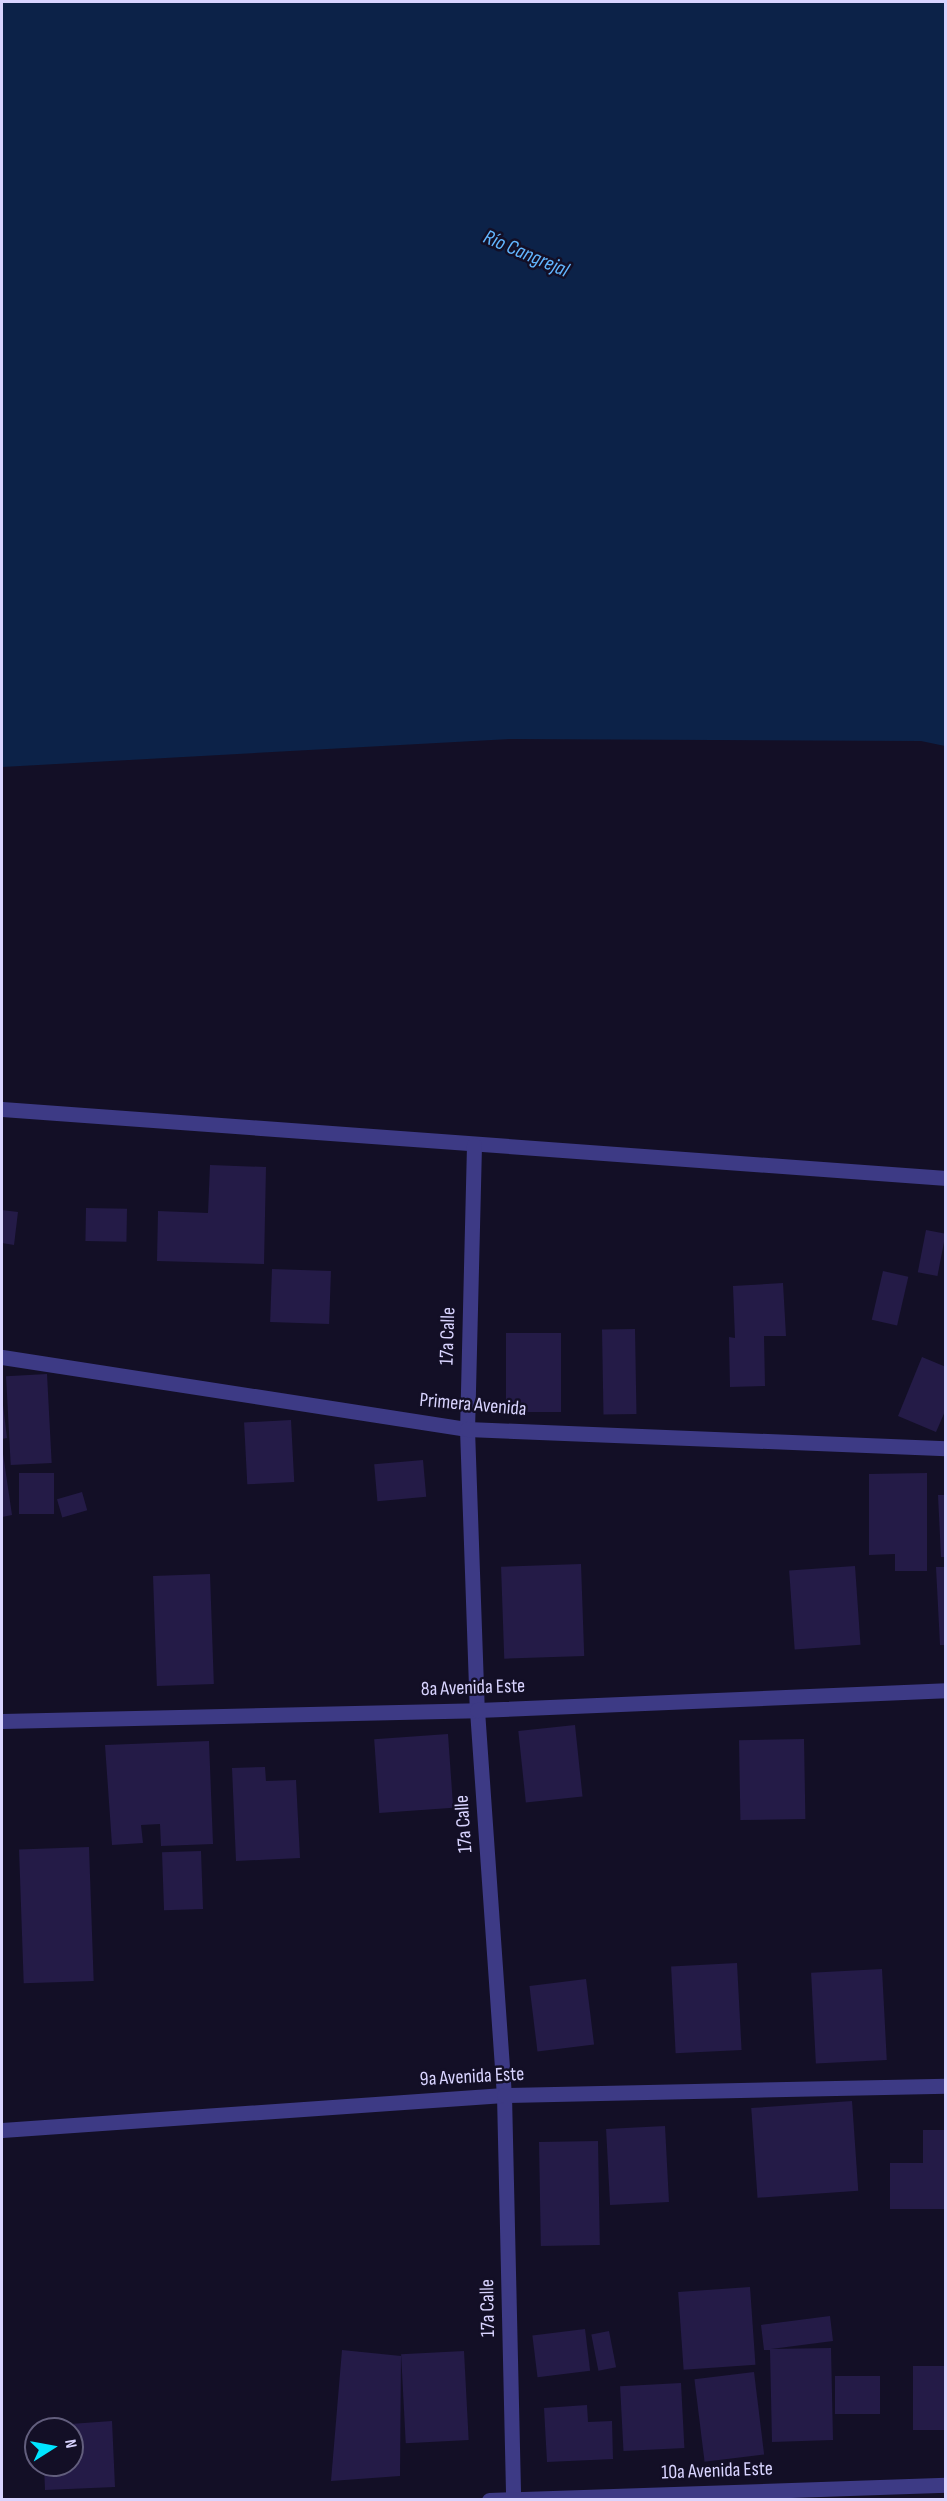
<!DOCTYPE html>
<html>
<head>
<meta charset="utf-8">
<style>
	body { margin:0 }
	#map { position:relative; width:947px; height:2501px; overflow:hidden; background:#130f26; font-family:"Sofia Sans Condensed",sans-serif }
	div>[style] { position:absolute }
	.water>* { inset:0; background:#0c2248 }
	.building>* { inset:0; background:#241b47; transform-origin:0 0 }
	.minor>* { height:15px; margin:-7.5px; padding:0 7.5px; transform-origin:7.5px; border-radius:7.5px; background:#3d3a85 }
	span { translate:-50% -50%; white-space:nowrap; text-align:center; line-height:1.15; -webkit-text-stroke:5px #130f26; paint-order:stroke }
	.street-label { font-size:20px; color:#d9d4ff }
	.water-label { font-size:21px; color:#62b6ff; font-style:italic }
	.frame { position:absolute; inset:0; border:3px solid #d9d4ff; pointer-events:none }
	.north { position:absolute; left:24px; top:2417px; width:60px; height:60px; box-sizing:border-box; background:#130f26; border:2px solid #625e7d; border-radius:50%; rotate:79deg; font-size:16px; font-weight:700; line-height:24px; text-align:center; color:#d9d4ff }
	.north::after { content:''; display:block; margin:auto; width:21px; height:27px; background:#00e5ff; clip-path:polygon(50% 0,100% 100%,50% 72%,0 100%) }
</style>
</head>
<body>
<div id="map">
	<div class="water">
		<i style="clip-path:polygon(2px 2px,945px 2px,945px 746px,921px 741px,510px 739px,2px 767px)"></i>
	</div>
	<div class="building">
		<i style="clip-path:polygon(210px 1165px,266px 1167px,264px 1264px,157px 1261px,158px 1211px,208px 1213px)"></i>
		<i style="left:86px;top:1208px;width:41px;height:33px;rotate:1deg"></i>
		<i style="clip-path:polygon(2px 1210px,18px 1212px,14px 1245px,2px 1243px)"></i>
		<i style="left:926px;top:1230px;width:20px;height:43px;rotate:11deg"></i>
		<i style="left:272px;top:1269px;width:59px;height:53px;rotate:2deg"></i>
		<i style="left:883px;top:1271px;width:26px;height:50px;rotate:13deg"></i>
		<i style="clip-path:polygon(783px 1283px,786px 1336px,764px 1336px,765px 1386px,730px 1387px,729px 1337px,735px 1338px,733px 1286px)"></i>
		<i style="left:635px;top:1329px;width:85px;height:33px;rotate:89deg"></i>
		<i style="left:506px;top:1333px;width:55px;height:79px"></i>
		<i style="clip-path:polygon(922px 1357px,946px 1367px,946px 1409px,936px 1432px,898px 1416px)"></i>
		<i style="left:47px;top:1374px;width:89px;height:41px;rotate:87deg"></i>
		<i style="clip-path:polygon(3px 1405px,7px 1438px,2px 1439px,2px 1406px)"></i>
		<i style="left:291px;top:1420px;width:62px;height:47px;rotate:87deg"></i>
		<i style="clip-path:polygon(2px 1447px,12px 1515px,2px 1517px)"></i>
		<i style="left:423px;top:1460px;width:37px;height:49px;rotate:85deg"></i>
		<i style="left:19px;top:1473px;width:35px;height:41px"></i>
		<i style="clip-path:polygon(927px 1473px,927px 1571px,895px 1571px,895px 1554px,869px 1555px,869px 1474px)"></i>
		<i style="left:82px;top:1492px;width:19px;height:26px;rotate:74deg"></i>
		<i style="clip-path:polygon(938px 1495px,946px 1495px,946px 1557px,941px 1557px)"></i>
		<i style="left:581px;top:1564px;width:92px;height:80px;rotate:88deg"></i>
		<i style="left:855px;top:1566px;width:79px;height:66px;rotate:86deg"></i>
		<i style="clip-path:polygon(936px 1567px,946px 1567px,946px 1645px,940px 1645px)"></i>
		<i style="left:210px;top:1574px;width:110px;height:57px;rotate:88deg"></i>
		<i style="left:575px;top:1725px;width:72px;height:57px;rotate:84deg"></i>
		<i style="left:448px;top:1734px;width:74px;height:74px;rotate:86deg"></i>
		<i style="left:804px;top:1739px;width:80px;height:65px;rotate:89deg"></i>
		<i style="clip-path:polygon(209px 1741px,213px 1844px,161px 1846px,160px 1824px,141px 1825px,143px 1843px,112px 1845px,105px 1745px)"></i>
		<i style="clip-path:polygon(265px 1767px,266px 1781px,296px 1780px,300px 1858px,236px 1861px,232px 1768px)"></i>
		<i style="left:89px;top:1847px;width:134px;height:70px;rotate:88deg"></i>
		<i style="left:201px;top:1851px;width:58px;height:39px;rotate:88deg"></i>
		<i style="left:737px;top:1963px;width:87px;height:66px;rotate:87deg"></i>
		<i style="left:882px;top:1969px;width:91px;height:71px;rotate:87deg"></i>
		<i style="left:586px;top:1979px;width:66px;height:57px;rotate:83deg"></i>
		<i style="left:852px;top:2101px;width:90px;height:101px;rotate:86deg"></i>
		<i style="left:665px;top:2126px;width:76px;height:59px;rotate:87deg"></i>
		<i style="clip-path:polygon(923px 2130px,946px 2130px,946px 2209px,890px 2209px,890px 2163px,923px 2163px)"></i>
		<i style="left:598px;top:2141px;width:104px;height:59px;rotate:89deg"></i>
		<i style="left:750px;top:2287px;width:78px;height:72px;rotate:86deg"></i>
		<i style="clip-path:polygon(830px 2316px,833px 2341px,771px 2349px,831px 2348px,833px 2440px,772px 2442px,770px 2350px,764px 2350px,761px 2325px)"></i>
		<i style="left:585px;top:2329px;width:42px;height:53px;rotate:83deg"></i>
		<i style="left:609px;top:2331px;width:37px;height:18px;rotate:79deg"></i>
		<i style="clip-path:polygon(342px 2350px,401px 2356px,400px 2476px,331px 2481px)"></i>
		<i style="left:464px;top:2351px;width:89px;height:63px;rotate:87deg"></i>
		<i style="left:946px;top:2366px;width:64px;height:33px;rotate:90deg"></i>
		<i style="left:754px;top:2372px;width:83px;height:60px;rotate:83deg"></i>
		<i style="left:880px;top:2376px;width:38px;height:45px;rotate:90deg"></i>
		<i style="left:681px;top:2383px;width:65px;height:61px;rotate:87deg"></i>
		<i style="clip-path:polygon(587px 2405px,588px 2422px,612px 2421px,613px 2459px,547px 2462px,544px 2408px)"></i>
		<i style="clip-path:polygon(112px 2421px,115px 2487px,45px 2490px,44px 2465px,72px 2465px,72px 2429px,42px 2429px,42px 2426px)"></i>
	</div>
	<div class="minor">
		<i style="left:2px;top:1109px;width:947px;rotate:4.18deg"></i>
		<i style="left:474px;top:1145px;width:284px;rotate:91.4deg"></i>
		<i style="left:467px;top:1429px;width:281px;rotate:88deg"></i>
		<i style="left:477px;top:1710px;width:386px;rotate:86deg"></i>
		<i style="left:504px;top:2095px;width:405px;rotate:88.7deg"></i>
		<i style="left:2px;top:1357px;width:471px;rotate:8.8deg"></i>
		<i style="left:467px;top:1429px;width:479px;rotate:2.3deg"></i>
		<i style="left:2px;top:1721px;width:475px;rotate:-1.3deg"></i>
		<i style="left:477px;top:1710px;width:469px;rotate:-2.4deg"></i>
		<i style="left:2px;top:2130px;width:503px;rotate:-3.99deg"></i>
		<i style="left:504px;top:2095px;width:442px;rotate:-1.2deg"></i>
		<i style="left:489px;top:2500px;width:457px;rotate:-1.9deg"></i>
	</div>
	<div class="street-label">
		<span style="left:448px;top:1336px;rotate:-88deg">17a Calle</span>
		<span style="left:473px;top:1405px;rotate:5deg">Primera Avenida</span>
		<span style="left:473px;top:1688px;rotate:-2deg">8a Avenida Este</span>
		<span style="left:464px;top:1824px;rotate:-94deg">17a Calle</span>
		<span style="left:472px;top:2077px;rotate:-3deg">9a Avenida Este</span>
		<span style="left:488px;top:2308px;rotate:-91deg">17a Calle</span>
		<span style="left:717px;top:2471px;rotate:-2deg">10a Avenida Este</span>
	</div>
	<div class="water-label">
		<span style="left:526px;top:254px;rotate:23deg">Río Cangrejal</span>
	</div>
	<div class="frame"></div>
	<div class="north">N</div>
</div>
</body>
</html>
